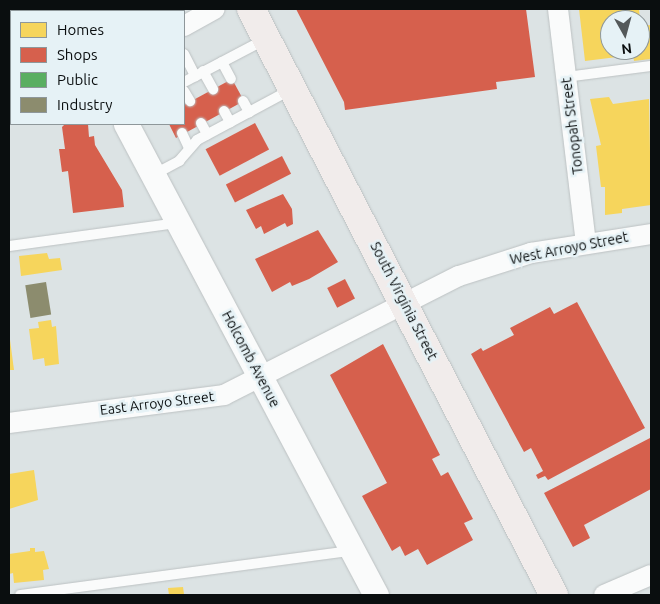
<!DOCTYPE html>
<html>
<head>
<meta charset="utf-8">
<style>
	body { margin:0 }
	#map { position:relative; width:660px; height:604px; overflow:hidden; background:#dce3e4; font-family:Ubuntu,sans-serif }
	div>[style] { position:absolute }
	.homes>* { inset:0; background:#f6d55c }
	.shops>* { inset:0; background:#d6604d; transform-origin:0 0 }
	.public>* { inset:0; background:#5aae61 }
	.industry>* { inset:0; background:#8c8c6e; transform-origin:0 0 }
	.roads { filter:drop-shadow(0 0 1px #bcc1c2) drop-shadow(0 0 1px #bcc1c2) }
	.service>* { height:10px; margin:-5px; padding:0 5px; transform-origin:5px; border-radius:5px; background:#fafbfb }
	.minor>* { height:20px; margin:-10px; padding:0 10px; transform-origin:10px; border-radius:10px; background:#fafbfb }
	.tertiary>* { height:25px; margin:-12.5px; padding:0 12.5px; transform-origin:12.5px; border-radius:12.5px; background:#fafbfb }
	.primary>* { height:28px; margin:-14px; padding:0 14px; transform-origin:14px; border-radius:14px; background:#f1eceb }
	span { translate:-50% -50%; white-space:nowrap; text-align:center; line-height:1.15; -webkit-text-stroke:5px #e6f2f6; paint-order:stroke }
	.street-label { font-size:14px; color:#0a0e0f }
	.frame { position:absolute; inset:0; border:10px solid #0a0e0f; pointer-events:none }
	.legend { position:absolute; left:10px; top:10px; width:175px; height:115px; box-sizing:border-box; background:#e6f2f6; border:1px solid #8e979a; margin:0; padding:6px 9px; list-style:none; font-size:15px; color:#0a0e0f }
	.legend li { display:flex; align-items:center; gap:10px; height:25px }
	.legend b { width:25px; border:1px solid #8e979a }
	.north { position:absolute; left:600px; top:10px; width:50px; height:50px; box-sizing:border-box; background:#e6f2f6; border:1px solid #8e979a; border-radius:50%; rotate:173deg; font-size:14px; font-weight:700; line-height:20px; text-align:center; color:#0a0e0f }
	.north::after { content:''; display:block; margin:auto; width:18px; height:22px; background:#54595a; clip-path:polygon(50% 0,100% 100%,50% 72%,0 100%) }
</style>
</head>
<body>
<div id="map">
	<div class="homes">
		<i style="clip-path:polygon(579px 9px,639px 9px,640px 20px,610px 20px,610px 50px,640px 50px,640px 26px,651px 25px,651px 59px,634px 61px,633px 55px,585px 61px)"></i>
		<i style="clip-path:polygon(609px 97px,613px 104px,649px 99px,651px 205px,622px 209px,622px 213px,605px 215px,605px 187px,601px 187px,596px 146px,601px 145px,590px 99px)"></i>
		<i style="clip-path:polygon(47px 253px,49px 259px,60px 258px,62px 270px,21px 276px,19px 256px)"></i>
		<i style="clip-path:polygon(51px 320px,52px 327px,56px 326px,59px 364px,45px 366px,44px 358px,33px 360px,29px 329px,39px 328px,38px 322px)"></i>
		<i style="clip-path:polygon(9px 332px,14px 370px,9px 370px)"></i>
		<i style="clip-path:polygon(34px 470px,38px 500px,9px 509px,9px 474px)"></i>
		<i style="clip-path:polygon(30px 548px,35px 548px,35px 552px,44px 551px,49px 569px,43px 570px,44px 580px,14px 583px,13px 573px,9px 574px,9px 554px,30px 551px)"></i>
		<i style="clip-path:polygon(183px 587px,184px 594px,197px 595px,169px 595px,168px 588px)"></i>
	</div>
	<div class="shops">
		<i style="clip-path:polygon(296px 9px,526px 9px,535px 77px,496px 82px,497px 89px,345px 110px,344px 102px)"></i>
		<i style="clip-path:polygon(232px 79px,244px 101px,176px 138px,169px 124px,184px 124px,184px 105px)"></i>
		<i style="left:255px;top:123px;width:30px;height:56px;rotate:62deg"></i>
		<i style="clip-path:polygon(65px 124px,88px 124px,89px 137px,94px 136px,95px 145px,122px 190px,124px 207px,73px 213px,68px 171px,62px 172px,59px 149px,65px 149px,62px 127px)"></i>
		<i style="left:282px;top:156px;width:20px;height:63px;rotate:63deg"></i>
		<i style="clip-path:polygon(283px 194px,292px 209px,293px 224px,287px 227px,285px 223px,264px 234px,261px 226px,256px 229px,246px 210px)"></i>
		<i style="clip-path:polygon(318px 230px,338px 262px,309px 279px,292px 286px,290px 282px,272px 292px,255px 259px)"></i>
		<i style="left:345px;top:279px;width:22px;height:20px;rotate:63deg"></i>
		<i style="clip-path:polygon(577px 302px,645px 428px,548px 480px,545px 476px,538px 479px,536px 475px,543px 471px,531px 448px,524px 452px,471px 354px,481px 348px,483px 351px,514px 335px,510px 328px,550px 307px,554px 314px)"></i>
		<i style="clip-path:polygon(383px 344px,440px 455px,432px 459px,441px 476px,448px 472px,473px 519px,464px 523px,473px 540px,427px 565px,418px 549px,405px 556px,400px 546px,392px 551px,362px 496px,387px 483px,330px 375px)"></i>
		<i style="clip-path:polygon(650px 438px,651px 489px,584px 525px,590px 538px,573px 547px,544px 493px)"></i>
	</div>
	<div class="public">
		<i style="clip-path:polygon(136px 9px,165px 9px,160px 11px)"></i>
	</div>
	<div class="industry">
		<i style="left:46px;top:282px;width:33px;height:21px;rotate:81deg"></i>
	</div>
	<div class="roads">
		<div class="service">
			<i style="left:184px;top:54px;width:25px;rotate:63deg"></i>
			<i style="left:222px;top:62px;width:19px;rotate:62deg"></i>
			<i style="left:203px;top:71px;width:21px;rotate:61deg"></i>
			<i style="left:566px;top:77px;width:86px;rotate:-7.4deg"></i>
			<i style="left:184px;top:82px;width:93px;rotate:-27.7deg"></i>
			<i style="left:184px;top:91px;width:12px;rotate:59deg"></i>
			<i style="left:243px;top:101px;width:13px;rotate:61deg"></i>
			<i style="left:224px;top:111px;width:13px;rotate:61deg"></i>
			<i style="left:201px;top:123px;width:13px;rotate:61deg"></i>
			<i style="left:182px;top:133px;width:17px;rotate:65deg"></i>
			<i style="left:153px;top:175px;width:30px;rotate:-28deg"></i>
			<i style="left:179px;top:161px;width:28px;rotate:-49deg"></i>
			<i style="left:197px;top:140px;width:108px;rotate:-28.2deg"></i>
			<i style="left:9px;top:246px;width:171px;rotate:-7.8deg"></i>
			<i style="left:20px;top:595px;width:334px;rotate:-7.6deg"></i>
		</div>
		<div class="minor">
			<i style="left:558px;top:9px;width:236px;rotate:83.2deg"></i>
			<i style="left:184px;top:26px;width:35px;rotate:-29deg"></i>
			<i style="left:9px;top:71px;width:2px"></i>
			<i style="left:9px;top:423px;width:217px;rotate:-7.4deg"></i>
			<i style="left:224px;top:395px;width:263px;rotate:-26.9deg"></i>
			<i style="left:459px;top:276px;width:76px;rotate:-17.7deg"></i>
			<i style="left:531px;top:253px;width:121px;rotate:-9deg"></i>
			<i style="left:604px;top:595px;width:51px;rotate:-23.1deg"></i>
		</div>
		<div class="tertiary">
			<i style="left:65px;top:9px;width:2px;rotate:63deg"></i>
			<i style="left:126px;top:124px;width:533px;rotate:62.04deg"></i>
		</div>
		<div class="primary">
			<i style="left:251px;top:9px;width:660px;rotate:62.66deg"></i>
		</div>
	</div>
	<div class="street-label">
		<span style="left:572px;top:126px;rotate:-97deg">Tonopah Street</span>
		<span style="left:569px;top:248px;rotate:-11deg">West Arroyo Street</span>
		<span style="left:404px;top:301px;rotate:63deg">South Virginia Street</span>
		<span style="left:251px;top:359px;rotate:62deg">Holcomb Avenue</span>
		<span style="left:157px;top:403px;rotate:-7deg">East Arroyo Street</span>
	</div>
	<div class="frame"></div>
	<ul class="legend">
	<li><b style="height:14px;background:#f6d55c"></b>Homes</li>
	<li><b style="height:14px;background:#d6604d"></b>Shops</li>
	<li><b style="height:14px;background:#5aae61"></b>Public</li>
	<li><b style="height:14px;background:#8c8c6e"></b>Industry</li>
	</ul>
	<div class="north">N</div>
</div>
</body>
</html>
